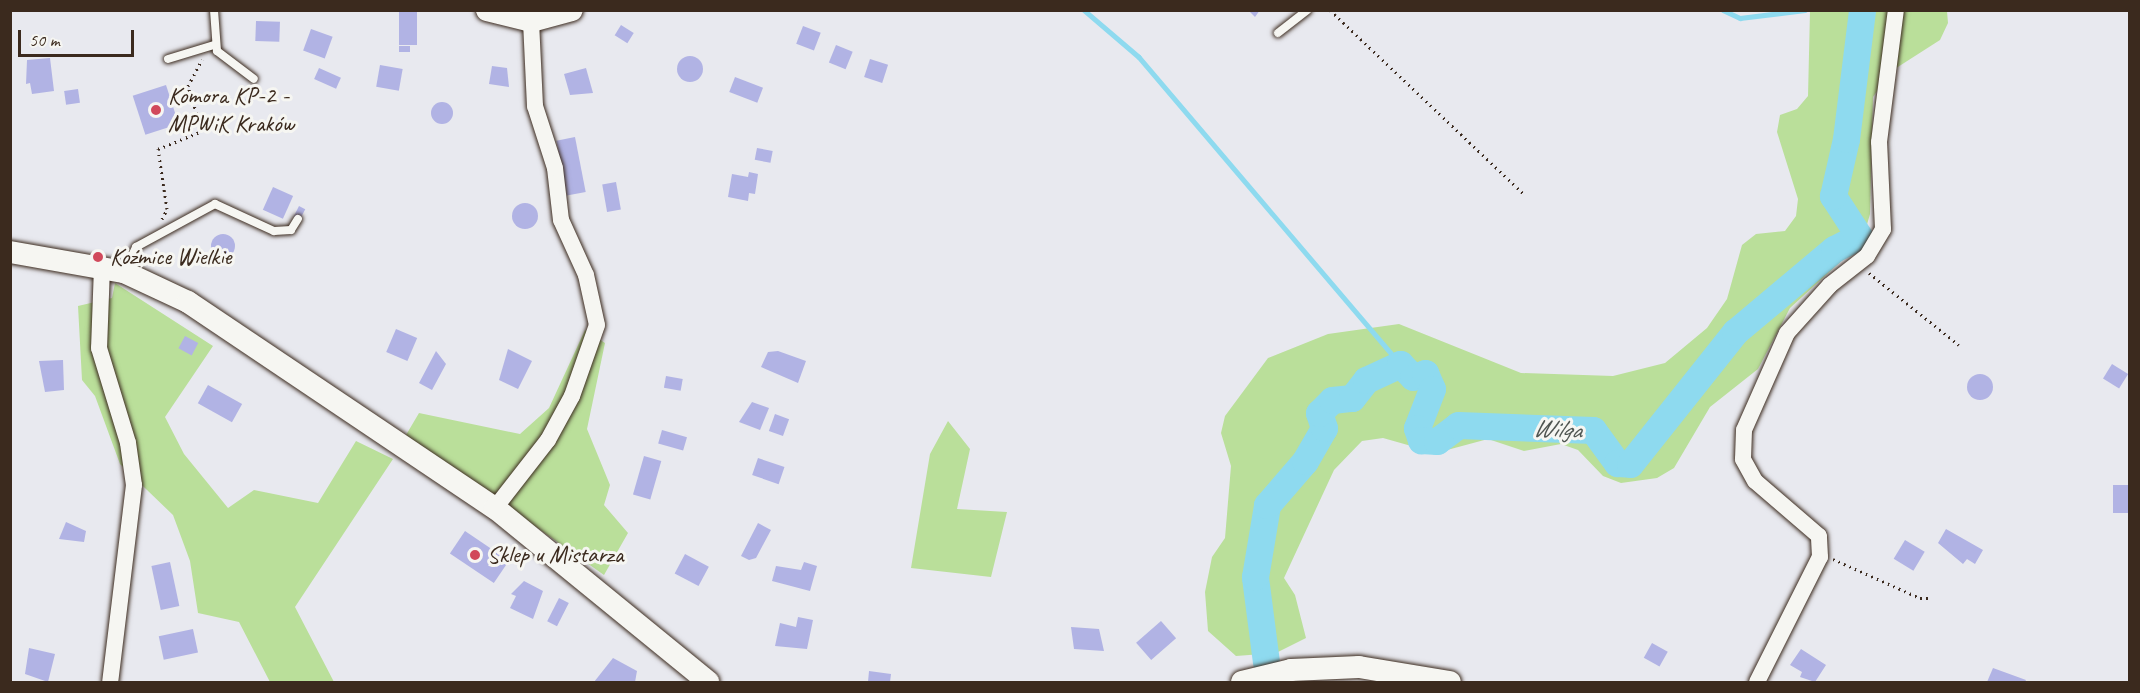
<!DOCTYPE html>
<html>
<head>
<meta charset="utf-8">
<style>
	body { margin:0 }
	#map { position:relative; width:2140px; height:693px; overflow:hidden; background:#e8e9ef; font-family:Caveat,sans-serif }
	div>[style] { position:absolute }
	.green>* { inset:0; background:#badf9a }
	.stream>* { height:4.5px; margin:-2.25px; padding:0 2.25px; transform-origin:2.25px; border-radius:2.25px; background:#8edaef }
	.river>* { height:27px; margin:-13.5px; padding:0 13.5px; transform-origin:13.5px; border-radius:13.5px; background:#8edaef }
	.building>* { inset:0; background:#b1b3e4; transform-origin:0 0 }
	.round { border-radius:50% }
	.path>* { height:3px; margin-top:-1.5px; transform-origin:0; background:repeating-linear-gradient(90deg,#3b2a1e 0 1.5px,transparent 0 6px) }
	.roads { filter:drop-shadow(0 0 2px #3b2a1e) drop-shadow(0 0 2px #3b2a1e) }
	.lane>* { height:8px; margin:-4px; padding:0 4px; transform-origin:4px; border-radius:4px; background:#f6f6f2 }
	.street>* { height:16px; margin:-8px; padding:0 8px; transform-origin:8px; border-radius:8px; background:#f6f6f2 }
	.secondary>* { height:22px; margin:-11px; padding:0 11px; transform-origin:11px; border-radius:11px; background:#f6f6f2 }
	.dots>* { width:16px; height:16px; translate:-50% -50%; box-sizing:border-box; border:3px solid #f6f6f2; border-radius:50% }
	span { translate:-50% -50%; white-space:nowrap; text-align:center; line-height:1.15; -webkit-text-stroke:6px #f6f6f2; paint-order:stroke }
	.poi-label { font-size:24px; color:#3b2a1e }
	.left { translate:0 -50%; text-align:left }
	.water-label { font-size:26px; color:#505652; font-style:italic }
	.frame { position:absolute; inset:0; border:12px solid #3b2a1e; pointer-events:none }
	.scale { position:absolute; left:18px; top:30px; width:116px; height:27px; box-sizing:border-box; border:3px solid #3b2a1e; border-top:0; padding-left:8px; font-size:18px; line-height:21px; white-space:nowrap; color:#3b2a1e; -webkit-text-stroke:4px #f6f6f2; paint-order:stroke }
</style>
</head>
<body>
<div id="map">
	<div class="green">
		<i style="clip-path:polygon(1810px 11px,1947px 11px,1948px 23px,1940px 40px,1890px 72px,1873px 97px,1870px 214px,1862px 242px,1790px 308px,1758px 369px,1710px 407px,1674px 468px,1657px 478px,1621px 483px,1603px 476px,1578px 450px,1561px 444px,1524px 451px,1488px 439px,1436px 453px,1383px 438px,1362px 441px,1334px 470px,1284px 578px,1295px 595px,1306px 638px,1276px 653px,1236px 656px,1208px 631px,1205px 592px,1212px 557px,1225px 538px,1231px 466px,1221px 433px,1225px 416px,1268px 358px,1328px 334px,1399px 324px,1521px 373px,1613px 376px,1665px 363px,1707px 328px,1727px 299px,1742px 245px,1756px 234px,1785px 231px,1796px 216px,1798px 199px,1777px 132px,1780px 115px,1797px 109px,1808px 96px)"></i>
		<i style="clip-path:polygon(115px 283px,213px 346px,165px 417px,184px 454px,228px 508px,254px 490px,318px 503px,356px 441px,393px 459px,295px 607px,334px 682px,270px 682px,239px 622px,198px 613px,190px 561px,173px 515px,120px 464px,95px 396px,82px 380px,78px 306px,112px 298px)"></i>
		<i style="clip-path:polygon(585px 330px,605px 343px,587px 429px,610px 485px,604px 505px,628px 533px,604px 575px,406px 435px,419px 413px,520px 434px,549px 408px)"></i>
		<i style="clip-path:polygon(948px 421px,970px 449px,957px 509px,1007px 512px,991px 577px,911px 568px,930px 454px)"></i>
	</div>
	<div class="stream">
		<i style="left:1084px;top:10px;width:72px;rotate:40.5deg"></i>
		<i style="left:1139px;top:57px;width:403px;rotate:49.6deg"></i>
		<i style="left:1723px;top:10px;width:19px;rotate:25deg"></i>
		<i style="left:1740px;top:18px;width:65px;rotate:-7deg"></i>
	</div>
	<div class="river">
		<i style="left:1266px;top:662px;width:86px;rotate:-97.4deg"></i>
		<i style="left:1255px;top:577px;width:73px;rotate:-80.5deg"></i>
		<i style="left:1267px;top:505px;width:58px;rotate:-49.2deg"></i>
		<i style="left:1305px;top:461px;width:38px;rotate:-60deg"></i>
		<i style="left:1324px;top:428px;width:16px;rotate:-108deg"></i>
		<i style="left:1319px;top:413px;width:18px;rotate:-45deg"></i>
		<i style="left:1332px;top:400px;width:20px;rotate:-6deg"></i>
		<i style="left:1352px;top:398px;width:23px;rotate:-52deg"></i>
		<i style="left:1366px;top:380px;width:38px;rotate:-25deg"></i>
		<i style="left:1400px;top:364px;width:18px;rotate:45deg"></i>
		<i style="left:1413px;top:377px;width:13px;rotate:-18deg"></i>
		<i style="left:1425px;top:373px;width:17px;rotate:66deg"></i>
		<i style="left:1432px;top:389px;width:42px;rotate:111deg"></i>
		<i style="left:1417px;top:428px;width:13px;rotate:72deg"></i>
		<i style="left:1421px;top:440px;width:16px;rotate:4deg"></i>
		<i style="left:1437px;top:441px;width:26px;rotate:-37deg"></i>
		<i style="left:1458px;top:425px;width:135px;rotate:2.1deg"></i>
		<i style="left:1593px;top:430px;width:41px;rotate:54deg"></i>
		<i style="left:1617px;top:463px;width:13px;rotate:4deg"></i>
		<i style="left:1630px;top:464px;width:169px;rotate:-51.5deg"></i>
		<i style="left:1735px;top:332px;width:129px;rotate:-40deg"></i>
		<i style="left:1834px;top:249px;width:28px;rotate:-27deg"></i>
		<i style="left:1859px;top:236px;width:48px;rotate:-123deg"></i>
		<i style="left:1833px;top:196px;width:58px;rotate:-77.2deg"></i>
		<i style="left:1846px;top:139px;width:130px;rotate:-82.9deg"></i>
	</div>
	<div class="building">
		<i style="left:399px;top:10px;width:18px;height:35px"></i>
		<i style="clip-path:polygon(1248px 10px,1260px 10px,1255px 17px)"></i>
		<i style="left:256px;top:21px;width:24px;height:20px;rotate:2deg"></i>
		<i style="left:621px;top:25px;width:15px;height:12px;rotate:32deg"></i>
		<i style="left:803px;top:26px;width:19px;height:19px;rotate:21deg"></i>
		<i style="left:311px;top:29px;width:23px;height:23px;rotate:20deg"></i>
		<i style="left:836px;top:45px;width:18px;height:19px;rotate:22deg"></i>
		<i style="left:399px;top:46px;width:11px;height:6px"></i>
		<i class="round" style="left:677px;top:56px;width:26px;height:26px"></i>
		<i style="clip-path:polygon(50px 58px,54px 91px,32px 94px,30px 83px,26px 84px,27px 60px)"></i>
		<i style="left:870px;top:59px;width:19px;height:19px;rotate:18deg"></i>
		<i style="left:380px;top:65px;width:23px;height:22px;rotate:10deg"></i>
		<i style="clip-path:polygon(492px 66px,507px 68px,509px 87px,489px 84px)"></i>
		<i style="left:319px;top:68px;width:24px;height:12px;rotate:24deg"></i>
		<i style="clip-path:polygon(586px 68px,593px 93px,570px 95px,564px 74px)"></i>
		<i style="left:735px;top:77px;width:30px;height:16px;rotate:21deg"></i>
		<i style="left:166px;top:85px;width:41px;height:35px;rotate:72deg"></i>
		<i style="clip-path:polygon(241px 88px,246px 92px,241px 100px,235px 96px)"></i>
		<i style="left:78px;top:89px;width:14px;height:14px;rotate:82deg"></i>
		<i style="left:249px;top:94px;width:7px;height:9px;rotate:34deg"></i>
		<i class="round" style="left:431px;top:102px;width:22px;height:22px"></i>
		<i style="left:575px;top:137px;width:56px;height:19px;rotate:79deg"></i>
		<i style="left:757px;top:148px;width:16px;height:12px;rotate:11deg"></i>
		<i style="clip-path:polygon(749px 172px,758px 174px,755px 194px,749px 193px,748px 201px,728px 197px,732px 174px,748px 177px)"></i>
		<i style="left:616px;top:182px;width:28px;height:14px;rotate:80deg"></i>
		<i style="left:273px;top:187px;width:22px;height:25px;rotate:24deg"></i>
		<i class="round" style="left:512px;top:203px;width:26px;height:26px"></i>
		<i style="left:299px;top:206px;width:7px;height:12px;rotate:27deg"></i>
		<i class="round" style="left:211px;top:234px;width:24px;height:24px"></i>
		<i style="left:396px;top:329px;width:23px;height:25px;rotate:23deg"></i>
		<i style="left:185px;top:336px;width:15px;height:14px;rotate:28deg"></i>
		<i style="clip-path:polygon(508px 349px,532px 361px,518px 389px,499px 380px)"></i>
		<i style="clip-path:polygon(436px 351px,446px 364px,432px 390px,419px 383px)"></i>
		<i style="clip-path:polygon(778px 351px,806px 361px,798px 383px,761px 367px,768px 352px)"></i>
		<i style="clip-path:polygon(63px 360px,64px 390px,45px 392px,39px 361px)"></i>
		<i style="left:2112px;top:364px;width:19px;height:17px;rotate:32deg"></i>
		<i class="round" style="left:1967px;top:374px;width:26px;height:26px"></i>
		<i style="left:666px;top:376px;width:17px;height:12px;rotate:10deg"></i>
		<i style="left:208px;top:385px;width:39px;height:21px;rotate:29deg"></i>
		<i style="clip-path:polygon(752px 402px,769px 408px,760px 430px,739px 422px)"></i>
		<i style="left:775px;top:414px;width:15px;height:18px;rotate:20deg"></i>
		<i style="left:662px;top:430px;width:26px;height:14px;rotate:16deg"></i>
		<i style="left:644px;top:456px;width:18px;height:40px;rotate:16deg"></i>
		<i style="left:758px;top:458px;width:28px;height:18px;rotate:19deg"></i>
		<i style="left:2130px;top:485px;width:28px;height:17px;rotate:90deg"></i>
		<i style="clip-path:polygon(66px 522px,86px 531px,84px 542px,59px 539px)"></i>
		<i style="clip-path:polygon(758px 523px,771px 530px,756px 558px,749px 560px,741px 556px)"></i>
		<i style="clip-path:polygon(1946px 529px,1983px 550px,1975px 564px,1967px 559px,1963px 564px,1938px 543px)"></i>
		<i style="left:465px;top:531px;width:53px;height:27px;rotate:34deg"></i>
		<i style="left:1905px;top:540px;width:23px;height:22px;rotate:31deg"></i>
		<i style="left:685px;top:554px;width:27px;height:22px;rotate:28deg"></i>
		<i style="left:170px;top:562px;width:45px;height:19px;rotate:78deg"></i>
		<i style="clip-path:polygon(804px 562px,817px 566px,810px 591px,772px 581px,776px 566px,801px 570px)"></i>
		<i style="clip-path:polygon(524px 581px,543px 591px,533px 619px,510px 608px,516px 596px,511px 594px)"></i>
		<i style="left:559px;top:598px;width:11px;height:26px;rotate:27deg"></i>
		<i style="clip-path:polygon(798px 617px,813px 620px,807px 649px,775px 646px,780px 623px,796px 627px)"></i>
		<i style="left:1161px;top:621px;width:23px;height:33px;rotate:49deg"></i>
		<i style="clip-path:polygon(1071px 627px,1099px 629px,1104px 651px,1074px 649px)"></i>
		<i style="left:193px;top:629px;width:24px;height:35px;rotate:78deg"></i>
		<i style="left:1652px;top:643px;width:18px;height:17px;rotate:29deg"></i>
		<i style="clip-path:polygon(29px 648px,55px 654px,48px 682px,25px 674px)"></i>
		<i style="clip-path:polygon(1801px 649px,1826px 665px,1815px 682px,1800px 677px,1802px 672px,1790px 665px)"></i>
		<i style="clip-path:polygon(613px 658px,637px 671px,635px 682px,594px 682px)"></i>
		<i style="clip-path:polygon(1993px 668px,2026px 680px,2025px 682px,1987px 682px)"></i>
		<i style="clip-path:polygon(869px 671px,891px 674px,890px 682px,868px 682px)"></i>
	</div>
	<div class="path">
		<i style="left:1330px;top:10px;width:269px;rotate:43.5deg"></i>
		<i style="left:162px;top:219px;width:11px;rotate:-63deg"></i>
		<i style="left:167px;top:209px;width:61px;rotate:-98.5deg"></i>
		<i style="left:158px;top:149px;width:48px;rotate:-22.2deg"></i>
		<i style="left:202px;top:131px;width:47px;rotate:-107.3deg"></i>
		<i style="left:188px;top:86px;width:30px;rotate:-62deg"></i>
		<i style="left:1869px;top:273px;width:115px;rotate:38.7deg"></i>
		<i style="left:1833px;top:559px;width:95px;rotate:24.1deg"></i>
		<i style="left:1920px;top:598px;width:11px"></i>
	</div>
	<div class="roads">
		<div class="lane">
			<i style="left:214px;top:10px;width:41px;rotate:85.8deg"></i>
			<i style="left:217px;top:51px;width:46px;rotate:37.1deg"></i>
			<i style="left:1278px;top:33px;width:37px;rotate:-38deg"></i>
			<i style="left:168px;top:59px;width:48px;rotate:-16.9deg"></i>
			<i style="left:124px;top:272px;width:28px;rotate:-64deg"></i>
			<i style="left:136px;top:247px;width:90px;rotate:-28.6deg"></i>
			<i style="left:215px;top:204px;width:65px;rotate:24.6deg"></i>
			<i style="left:274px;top:231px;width:17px;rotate:-3deg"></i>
			<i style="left:291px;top:230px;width:13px;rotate:-58deg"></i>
		</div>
		<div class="street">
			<i style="left:102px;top:267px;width:81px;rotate:92.1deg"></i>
			<i style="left:99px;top:348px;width:99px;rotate:73deg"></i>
			<i style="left:128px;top:443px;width:42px;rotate:81.9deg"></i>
			<i style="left:134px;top:485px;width:198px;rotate:96.9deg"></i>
			<i style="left:495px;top:508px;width:86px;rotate:-52.1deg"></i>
			<i style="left:548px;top:440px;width:50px;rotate:-61.4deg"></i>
			<i style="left:572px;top:396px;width:75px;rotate:-70.6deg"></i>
			<i style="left:597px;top:325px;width:51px;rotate:-102.4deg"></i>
			<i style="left:586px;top:275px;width:60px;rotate:-114.4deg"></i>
			<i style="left:561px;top:220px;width:52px;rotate:-96.6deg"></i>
			<i style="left:555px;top:168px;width:65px;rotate:-107.9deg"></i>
			<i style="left:535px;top:106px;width:85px;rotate:-92.7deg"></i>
			<i style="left:1757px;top:682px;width:140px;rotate:-63.3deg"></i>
			<i style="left:1820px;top:557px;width:21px;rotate:-93deg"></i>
			<i style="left:1819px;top:536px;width:84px;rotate:-139.3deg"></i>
			<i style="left:1755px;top:481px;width:25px;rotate:-119deg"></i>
			<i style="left:1743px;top:459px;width:29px;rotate:-88deg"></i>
			<i style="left:1744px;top:430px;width:106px;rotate:-66.1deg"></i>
			<i style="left:1787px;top:333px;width:64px;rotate:-48.1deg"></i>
			<i style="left:1830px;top:285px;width:47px;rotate:-38.1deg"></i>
			<i style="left:1867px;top:256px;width:31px;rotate:-59deg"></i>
			<i style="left:1883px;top:229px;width:87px;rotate:-92.6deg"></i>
			<i style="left:1879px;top:142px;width:133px;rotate:-82.7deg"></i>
		</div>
		<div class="secondary">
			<i style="left:487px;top:10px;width:45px;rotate:14deg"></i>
			<i style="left:531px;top:21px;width:42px;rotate:-15deg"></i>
			<i style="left:10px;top:252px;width:116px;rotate:10deg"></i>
			<i style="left:124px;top:272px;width:71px;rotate:25.1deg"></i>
			<i style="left:188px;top:302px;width:370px;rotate:33.9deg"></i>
			<i style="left:495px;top:508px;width:275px;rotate:39.2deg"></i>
			<i style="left:1242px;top:682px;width:50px;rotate:-13.8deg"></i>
			<i style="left:1291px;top:670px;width:68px;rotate:-2.5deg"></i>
			<i style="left:1359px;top:667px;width:92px;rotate:9.4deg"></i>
		</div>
	</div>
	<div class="dots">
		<i style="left:156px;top:110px;background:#d1495b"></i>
		<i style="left:98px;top:257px;background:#d1495b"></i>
		<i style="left:475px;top:555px;background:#d1495b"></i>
	</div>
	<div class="poi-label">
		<span class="left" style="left:168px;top:110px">Komora KP-2 -<br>MPWiK Kraków</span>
		<span class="left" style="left:110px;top:257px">Koźmice Wielkie</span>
		<span class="left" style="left:487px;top:555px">Sklep u Mistarza</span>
	</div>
	<div class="water-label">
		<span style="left:1557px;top:429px;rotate:3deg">Wilga</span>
	</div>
	<div class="frame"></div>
	<div class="scale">50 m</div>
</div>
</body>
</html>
